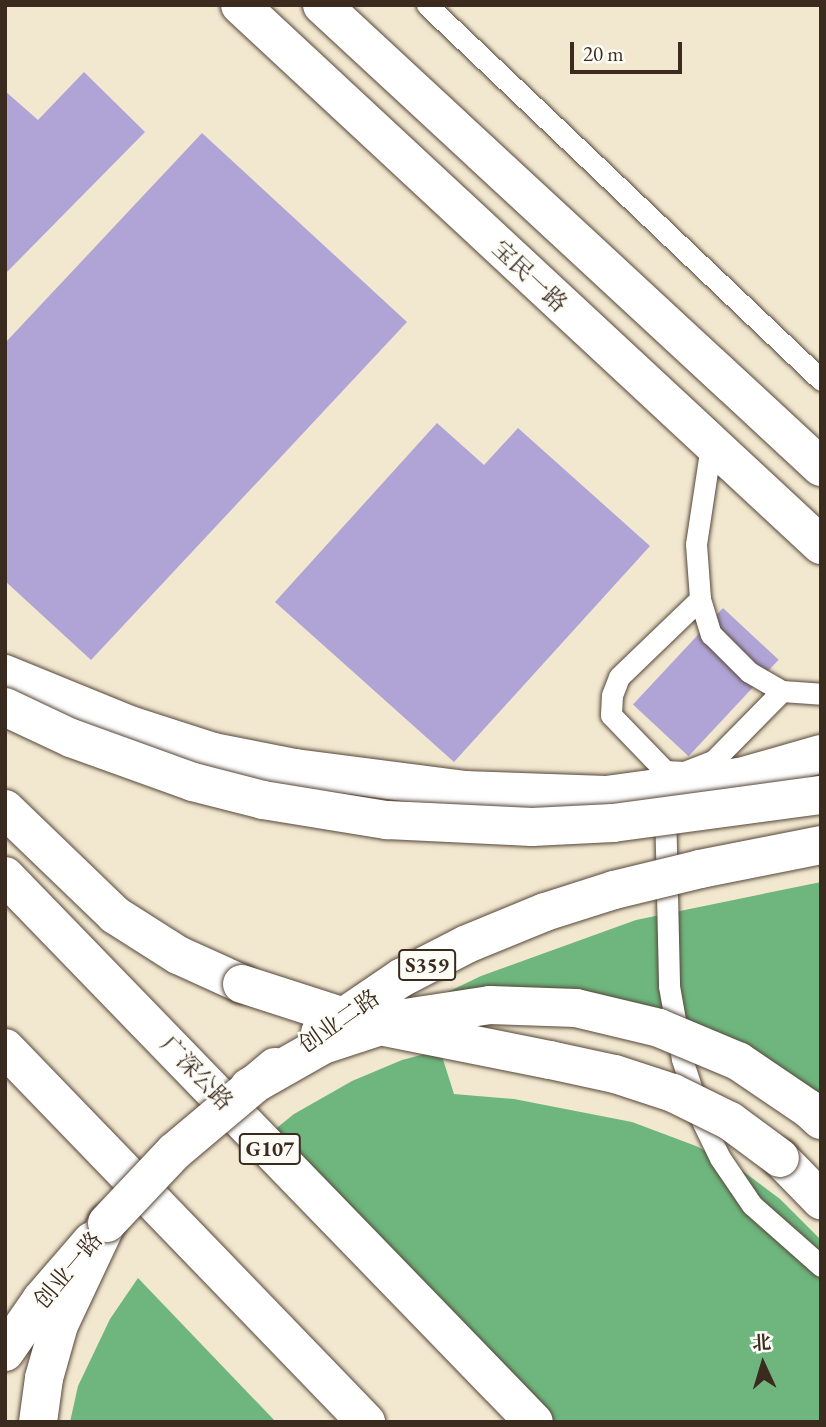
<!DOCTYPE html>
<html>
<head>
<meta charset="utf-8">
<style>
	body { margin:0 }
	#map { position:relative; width:826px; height:1427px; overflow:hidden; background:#f2e8d0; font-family:"EB Garamond","Noto Serif SC",serif }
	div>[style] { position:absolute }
	.forest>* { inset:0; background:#6eb67e }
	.building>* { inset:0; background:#afa4d5; transform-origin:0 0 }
	.roads { filter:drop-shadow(0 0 2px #564639) drop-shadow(0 0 2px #564639) }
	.service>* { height:21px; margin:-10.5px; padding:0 10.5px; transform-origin:10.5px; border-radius:10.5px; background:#fff }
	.secondary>* { height:38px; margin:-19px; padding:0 19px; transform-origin:19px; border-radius:19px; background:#fff }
	.primary>* { height:38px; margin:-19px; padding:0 19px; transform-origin:19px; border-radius:19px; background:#fff }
	.trunk>* { height:38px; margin:-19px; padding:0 19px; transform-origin:19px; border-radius:19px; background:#fff }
	.bridges { filter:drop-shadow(0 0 2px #564639) drop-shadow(0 0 2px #564639) }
	.primary-bridge>* { height:38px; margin:-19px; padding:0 19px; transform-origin:19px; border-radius:19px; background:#fff }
	.trunk-bridge>* { height:38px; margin:-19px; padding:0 19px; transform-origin:19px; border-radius:19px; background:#fff }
	span { translate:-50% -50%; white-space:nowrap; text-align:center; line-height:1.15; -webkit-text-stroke:5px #fdfcf7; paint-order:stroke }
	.shield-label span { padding:2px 5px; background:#fdfcf7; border:2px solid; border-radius:5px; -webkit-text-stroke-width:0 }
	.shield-label { font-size:21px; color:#3b2a1e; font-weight:700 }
	.street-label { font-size:23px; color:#3b2a1e }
	.frame { position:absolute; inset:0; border:7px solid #3b2a1e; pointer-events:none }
	.north { position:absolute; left:728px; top:1329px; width:70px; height:70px; -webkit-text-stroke:5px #fdfcf7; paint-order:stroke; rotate:356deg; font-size:19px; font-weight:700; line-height:28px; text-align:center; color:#3b2a1e }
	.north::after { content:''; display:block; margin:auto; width:24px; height:32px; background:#3b2a1e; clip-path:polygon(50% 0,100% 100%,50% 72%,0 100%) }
	.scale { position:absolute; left:570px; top:42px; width:112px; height:32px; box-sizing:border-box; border:4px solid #3b2a1e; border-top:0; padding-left:9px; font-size:21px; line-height:24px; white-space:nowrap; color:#3b2a1e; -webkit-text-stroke:5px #fdfcf7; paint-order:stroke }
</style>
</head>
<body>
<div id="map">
	<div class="forest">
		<i style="clip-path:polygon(821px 882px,821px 1099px,729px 1038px,427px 1002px,481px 976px,636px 920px)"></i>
		<i style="clip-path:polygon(440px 1050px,454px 1094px,514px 1099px,632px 1122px,696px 1146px,740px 1169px,780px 1199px,821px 1240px,821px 1422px,537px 1422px,263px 1139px,294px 1114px,352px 1081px,402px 1060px)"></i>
		<i style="clip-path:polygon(138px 1278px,276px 1422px,70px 1422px,78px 1386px,110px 1319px)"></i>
	</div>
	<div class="building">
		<i style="clip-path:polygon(84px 72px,145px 132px,5px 274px,5px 91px,38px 120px)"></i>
		<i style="clip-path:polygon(202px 133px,407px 322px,91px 660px,5px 581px,5px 343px)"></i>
		<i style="clip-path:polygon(437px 423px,484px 465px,518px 428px,650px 546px,454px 762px,275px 602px)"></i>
		<i style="left:723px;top:608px;width:76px;height:132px;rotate:43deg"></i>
	</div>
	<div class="roads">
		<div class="service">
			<i style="left:427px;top:5px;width:544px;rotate:43.58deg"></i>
			<i style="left:711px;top:445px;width:100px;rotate:98.6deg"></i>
			<i style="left:696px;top:544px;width:55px;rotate:85.8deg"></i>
			<i style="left:700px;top:599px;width:37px;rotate:73deg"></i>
			<i style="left:711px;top:634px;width:54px;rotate:45deg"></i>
			<i style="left:749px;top:672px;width:38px;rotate:30deg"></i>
			<i style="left:782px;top:691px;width:39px;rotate:4deg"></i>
			<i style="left:700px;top:599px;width:112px;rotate:136.1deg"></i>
			<i style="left:619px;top:677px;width:19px;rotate:111deg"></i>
			<i style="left:612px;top:695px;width:20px;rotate:93deg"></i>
			<i style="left:611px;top:715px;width:78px;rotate:46deg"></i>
			<i style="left:665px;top:771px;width:19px;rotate:3deg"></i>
			<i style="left:684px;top:772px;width:31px;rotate:-21deg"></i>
			<i style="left:713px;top:761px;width:98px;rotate:-45.4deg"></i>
			<i style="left:665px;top:806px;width:180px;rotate:88.7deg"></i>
			<i style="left:669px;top:986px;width:74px;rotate:79.9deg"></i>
			<i style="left:682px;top:1059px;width:65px;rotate:72.1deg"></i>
			<i style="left:702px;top:1121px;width:41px;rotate:64.1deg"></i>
			<i style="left:720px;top:1158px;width:57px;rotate:55.8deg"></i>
			<i style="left:752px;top:1205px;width:92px;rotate:41.5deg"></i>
		</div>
		<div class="secondary">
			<i style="left:240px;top:5px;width:793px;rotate:42.91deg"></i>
			<i style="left:322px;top:5px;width:680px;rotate:42.8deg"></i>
		</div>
		<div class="primary">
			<i style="left:5px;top:1352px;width:63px;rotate:-55.3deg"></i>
			<i style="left:41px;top:1300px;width:78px;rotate:-49.2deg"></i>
		</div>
		<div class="trunk">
			<i style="left:5px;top:674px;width:135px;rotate:22.2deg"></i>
			<i style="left:130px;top:725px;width:87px;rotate:18deg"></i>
			<i style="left:213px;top:752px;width:84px;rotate:11deg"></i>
			<i style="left:295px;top:768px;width:170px;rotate:7.4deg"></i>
			<i style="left:464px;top:790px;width:142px;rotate:2deg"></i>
			<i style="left:606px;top:795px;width:135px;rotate:-7.7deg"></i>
			<i style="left:740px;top:777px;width:84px;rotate:-15.9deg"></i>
			<i style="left:5px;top:809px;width:153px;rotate:43.9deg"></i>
			<i style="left:115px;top:915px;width:75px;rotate:32.4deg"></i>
			<i style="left:178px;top:955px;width:70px;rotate:24.4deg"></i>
			<i style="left:5px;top:876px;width:760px;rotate:45.91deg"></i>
			<i style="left:5px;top:1048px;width:520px;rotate:46.01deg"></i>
			<i style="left:780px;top:1158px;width:59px;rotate:45.7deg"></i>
			<i style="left:38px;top:1422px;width:44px;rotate:-82.2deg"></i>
			<i style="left:44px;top:1378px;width:55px;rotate:-74.2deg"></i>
			<i style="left:59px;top:1325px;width:113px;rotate:-64.8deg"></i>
		</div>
	</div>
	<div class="bridges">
		<div class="primary-bridge">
			<i style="left:320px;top:1033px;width:98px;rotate:-34.2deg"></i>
			<i style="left:401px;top:978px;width:74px;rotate:-27.3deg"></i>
			<i style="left:467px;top:944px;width:84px;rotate:-22.3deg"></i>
			<i style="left:545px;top:912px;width:72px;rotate:-17.7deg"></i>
			<i style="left:614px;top:890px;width:89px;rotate:-13.7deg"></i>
			<i style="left:700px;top:869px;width:123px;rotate:-11.2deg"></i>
			<i style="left:107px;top:1223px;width:98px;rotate:-46.7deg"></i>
			<i style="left:174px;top:1152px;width:132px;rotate:-40.1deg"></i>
		</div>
		<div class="trunk-bridge">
			<i style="left:5px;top:707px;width:73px;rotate:25.2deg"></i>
			<i style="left:71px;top:738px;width:130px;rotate:19.8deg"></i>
			<i style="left:193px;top:782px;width:72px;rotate:14.4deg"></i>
			<i style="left:263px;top:800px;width:126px;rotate:9.2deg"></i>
			<i style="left:387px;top:820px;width:145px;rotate:2.8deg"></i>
			<i style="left:532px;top:827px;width:81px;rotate:-2.8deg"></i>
			<i style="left:613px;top:823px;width:210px;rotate:-7.7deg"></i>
			<i style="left:242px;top:984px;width:124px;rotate:17.9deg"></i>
			<i style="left:360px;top:1022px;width:194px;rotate:11.3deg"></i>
			<i style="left:550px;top:1060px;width:66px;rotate:12.2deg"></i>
			<i style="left:615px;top:1074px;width:61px;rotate:18.1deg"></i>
			<i style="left:673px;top:1093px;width:64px;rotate:26.2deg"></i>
			<i style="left:730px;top:1121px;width:62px;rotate:36.5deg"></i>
			<i style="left:249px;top:1087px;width:85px;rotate:-29.6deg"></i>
			<i style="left:323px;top:1045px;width:86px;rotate:-18.2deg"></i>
			<i style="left:405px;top:1018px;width:86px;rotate:-8.7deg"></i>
			<i style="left:490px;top:1005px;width:86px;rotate:2deg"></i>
			<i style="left:576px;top:1008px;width:85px;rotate:13.5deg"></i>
			<i style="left:659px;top:1028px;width:86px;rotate:22.7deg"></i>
			<i style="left:738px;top:1061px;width:86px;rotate:34.1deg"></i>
			<i style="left:809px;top:1109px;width:16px;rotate:43deg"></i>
		</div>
	</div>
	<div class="shield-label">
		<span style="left:427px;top:965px">S359</span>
		<span style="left:270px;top:1149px">G107</span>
	</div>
	<div class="street-label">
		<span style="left:530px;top:276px;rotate:43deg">宝民一路</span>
		<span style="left:339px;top:1021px;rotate:-35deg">创业二路</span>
		<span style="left:197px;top:1073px;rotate:46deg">广深公路</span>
		<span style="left:68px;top:1270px;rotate:-50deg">创业一路</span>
	</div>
	<div class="frame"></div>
	<div class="north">北</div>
	<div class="scale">20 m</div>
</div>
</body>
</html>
